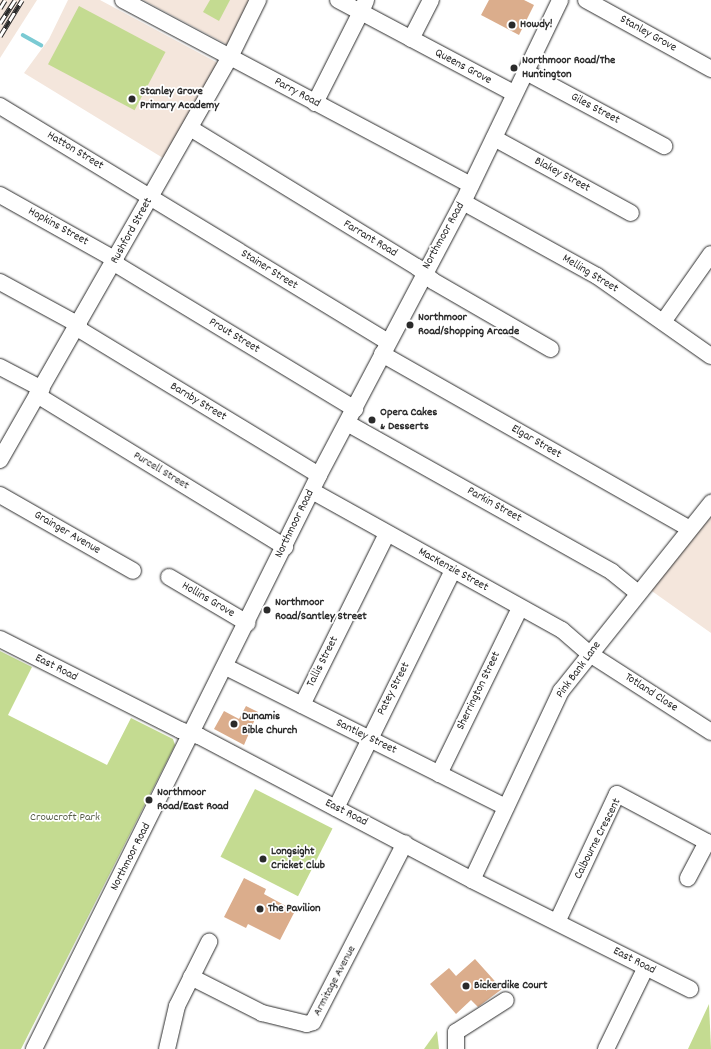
<!DOCTYPE html>
<html>
<head>
<meta charset="utf-8">
<style>
	body { margin:0 }
	#map { position:relative; width:711px; height:1049px; overflow:hidden; background:#fff; font-family:Dekko,sans-serif }
	div>[style] { position:absolute }
	.built>* { inset:0; background:#f4e6dc }
	.green>* { inset:0; background:#c4db91; transform-origin:0 0 }
	.stream>* { height:3.5px; margin:-1.75px; padding:0 1.75px; transform-origin:1.75px; border-radius:1.75px; background:#7acad3 }
	.building>* { inset:0; background:#dbad8c }
	.roads { filter:drop-shadow(0 0 1px #2b2b2b) drop-shadow(0 0 1px #2b2b2b) }
	.minor>* { height:16px; margin:-8px; padding:0 8px; transform-origin:8px; border-radius:8px; background:#fff }
	.rail>* { height:4.5px; margin-top:-2.25px; transform-origin:0; background:repeating-linear-gradient(90deg,#fff 0 9px,#2b2b2b 0 18px); box-sizing:border-box; border-block:1px solid #2b2b2b }
	.dots>* { width:11px; height:11px; translate:-50% -50%; box-sizing:border-box; border:2px solid #fff; border-radius:50% }
	span { translate:-50% -50%; white-space:nowrap; text-align:center; line-height:1.15; -webkit-text-stroke:3.5px #fff; paint-order:stroke }
	.poi-label { font-size:12px; color:#2b2b2b; font-weight:700 }
	.left { translate:0 -50%; text-align:left }
	.street-label { font-size:12px; color:#2b2b2b }
	.park-label { font-size:12px; color:#59604a }
</style>
</head>
<body>
<div id="map">
	<div class="built">
		<i style="clip-path:polygon(0 0,37px 0,0 58px)"></i>
		<i style="clip-path:polygon(68px 0,100px 0,218px 63px,163px 158px,24px 73px,49px 39px)"></i>
		<i style="clip-path:polygon(143px 0,249px 0,228px 45px)"></i>
		<i style="clip-path:polygon(711px 517px,711px 633px,649px 589px)"></i>
	</div>
	<div class="green">
		<i style="clip-path:polygon(210px 0,230px 0,219px 21px,203px 12px)"></i>
		<i style="left:79px;top:6px;width:98px;height:66px;rotate:28deg"></i>
		<i style="clip-path:polygon(0 651px,32px 667px,8px 715px,107px 765px,131px 718px,173px 739px,175px 745px,21px 1049px,0 1049px)"></i>
		<i style="left:255px;top:789px;width:87px;height:76px;rotate:27deg"></i>
		<i style="clip-path:polygon(709px 1004px,711px 1049px,688px 1049px)"></i>
		<i style="clip-path:polygon(437px 1031px,439px 1049px,424px 1049px)"></i>
	</div>
	<div class="stream">
		<i style="left:23px;top:35px;width:21px;rotate:29deg"></i>
	</div>
	<div class="building">
		<i style="clip-path:polygon(489px 0,524px 0,534px 5px,519px 35px,481px 15px)"></i>
		<i style="clip-path:polygon(246px 706px,258px 712px,244px 745px,214px 729px,224px 711px,239px 719px)"></i>
		<i style="clip-path:polygon(244px 878px,266px 889px,264px 894px,295px 911px,280px 940px,248px 924px,246px 928px,224px 917px)"></i>
		<i style="clip-path:polygon(475px 959px,502px 989px,478px 1007px,471px 1000px,456px 1014px,430px 984px,449px 968px,456px 976px)"></i>
	</div>
	<div class="roads">
		<div class="minor">
			<i style="left:123px;top:0;width:394px;rotate:28deg"></i>
			<i style="left:338px;top:0;width:26px;rotate:28deg"></i>
			<i style="left:361px;top:12px;width:13px;rotate:-67deg"></i>
			<i style="left:586px;top:0;width:143px;rotate:28.9deg"></i>
			<i style="left:411px;top:39px;width:44px;rotate:-62.9deg"></i>
			<i style="left:526px;top:72px;width:157px;rotate:28.2deg"></i>
			<i style="left:315px;top:103px;width:102px;rotate:-63.2deg"></i>
			<i style="left:361px;top:12px;width:174px;rotate:28deg"></i>
			<i style="left:0;top:106px;width:454px;rotate:31.3deg"></i>
			<i style="left:190px;top:128px;width:266px;rotate:31.5deg"></i>
			<i style="left:417px;top:267px;width:21px;rotate:41deg"></i>
			<i style="left:433px;top:281px;width:136px;rotate:30deg"></i>
			<i style="left:494px;top:138px;width:156px;rotate:28.7deg"></i>
			<i style="left:0;top:195px;width:133px;rotate:29.3deg"></i>
			<i style="left:463px;top:202px;width:153px;rotate:28.9deg"></i>
			<i style="left:597px;top:276px;width:139px;rotate:35.1deg"></i>
			<i style="left:114px;top:263px;width:282px;rotate:31.2deg"></i>
			<i style="left:0;top:282px;width:90px;rotate:28.6deg"></i>
			<i style="left:663px;top:322px;width:83px;rotate:-54.8deg"></i>
			<i style="left:77px;top:328px;width:283px;rotate:31.3deg"></i>
			<i style="left:382px;top:354px;width:354px;rotate:29.6deg"></i>
			<i style="left:0;top:367px;width:47px;rotate:27.6deg"></i>
			<i style="left:37px;top:395px;width:291px;rotate:31.5deg"></i>
			<i style="left:347px;top:423px;width:304px;rotate:29.3deg"></i>
			<i style="left:612px;top:572px;width:33px;rotate:39deg"></i>
			<i style="left:0;top:460px;width:464px;rotate:-60.3deg"></i>
			<i style="left:230px;top:57px;width:64px;rotate:-63.8deg"></i>
			<i style="left:312px;top:491px;width:286px;rotate:29.1deg"></i>
			<i style="left:562px;top:630px;width:37px;rotate:41deg"></i>
			<i style="left:590px;top:654px;width:144px;rotate:32.8deg"></i>
			<i style="left:0;top:495px;width:153px;rotate:29.7deg"></i>
			<i style="left:169px;top:577px;width:91px;rotate:30.5deg"></i>
			<i style="left:0;top:639px;width:202px;rotate:26.8deg"></i>
			<i style="left:180px;top:730px;width:20px;rotate:18deg"></i>
			<i style="left:199px;top:736px;width:309px;rotate:27.8deg"></i>
			<i style="left:472px;top:880px;width:244px;rotate:26.6deg"></i>
			<i style="left:226px;top:667px;width:313px;rotate:26.6deg"></i>
			<i style="left:302px;top:705px;width:191px;rotate:-63.6deg"></i>
			<i style="left:439px;top:774px;width:185px;rotate:-64deg"></i>
			<i style="left:336px;top:808px;width:265px;rotate:-63.8deg"></i>
			<i style="left:472px;top:880px;width:209px;rotate:-64.8deg"></i>
			<i style="left:561px;top:691px;width:241px;rotate:-51.4deg"></i>
			<i style="left:557px;top:922px;width:141px;rotate:-64.9deg"></i>
			<i style="left:617px;top:794px;width:102px;rotate:28.1deg"></i>
			<i style="left:707px;top:842px;width:41px;rotate:117.8deg"></i>
			<i style="left:191px;top:977px;width:80px;rotate:26.9deg"></i>
			<i style="left:262px;top:1013px;width:46px;rotate:13.7deg"></i>
			<i style="left:307px;top:1024px;width:6px;rotate:-18deg"></i>
			<i style="left:313px;top:1022px;width:201px;rotate:-62.8deg"></i>
			<i style="left:34px;top:1049px;width:641px;rotate:-63.59deg"></i>
			<i style="left:319px;top:475px;width:309px;rotate:-62.2deg"></i>
			<i style="left:463px;top:202px;width:224px;rotate:-64.3deg"></i>
			<i style="left:167px;top:1049px;width:44px;rotate:-76.9deg"></i>
			<i style="left:177px;top:1006px;width:72px;rotate:-63.4deg"></i>
			<i style="left:456px;top:1049px;width:17px;rotate:-90deg"></i>
			<i style="left:456px;top:1032px;width:59px;rotate:-32.6deg"></i>
			<i style="left:606px;top:1049px;width:91px;rotate:-64deg"></i>
		</div>
	</div>
	<div class="rail">
		<i style="left:0;top:8px;width:9px;rotate:-58deg"></i>
		<i style="left:0;top:23px;width:27px;rotate:-57deg"></i>
		<i style="left:0;top:36px;width:42px;rotate:-58.6deg"></i>
	</div>
	<div class="dots">
		<i style="left:512px;top:25px;background:#2b2b2b"></i>
		<i style="left:514px;top:68px;background:#2b2b2b"></i>
		<i style="left:132px;top:99px;background:#2b2b2b"></i>
		<i style="left:410px;top:325px;background:#2b2b2b"></i>
		<i style="left:372px;top:420px;background:#2b2b2b"></i>
		<i style="left:267px;top:610px;background:#2b2b2b"></i>
		<i style="left:234px;top:724px;background:#2b2b2b"></i>
		<i style="left:149px;top:800px;background:#2b2b2b"></i>
		<i style="left:263px;top:859px;background:#2b2b2b"></i>
		<i style="left:260px;top:909px;background:#2b2b2b"></i>
		<i style="left:466px;top:986px;background:#2b2b2b"></i>
	</div>
	<div class="poi-label">
		<span class="left" style="left:520px;top:25px">Howdy!</span>
		<span class="left" style="left:522px;top:68px">Northmoor Road/The<br>Huntington</span>
		<span class="left" style="left:140px;top:99px">Stanley Grove<br>Primary Academy</span>
		<span class="left" style="left:418px;top:325px">Northmoor<br>Road/Shopping Arcade</span>
		<span class="left" style="left:380px;top:420px">Opera Cakes<br>&amp; Desserts</span>
		<span class="left" style="left:275px;top:610px">Northmoor<br>Road/Santley Street</span>
		<span class="left" style="left:242px;top:724px">Dunamis<br>Bible Church</span>
		<span class="left" style="left:157px;top:800px">Northmoor<br>Road/East Road</span>
		<span class="left" style="left:271px;top:859px">Longsight<br>Cricket Club</span>
		<span class="left" style="left:268px;top:909px">The Pavilion</span>
		<span class="left" style="left:474px;top:986px">Bickerdike Court</span>
	</div>
	<div class="street-label">
		<span style="left:648px;top:34px;rotate:29deg">Stanley Grove</span>
		<span style="left:463px;top:67px;rotate:28deg">Queens Grove</span>
		<span style="left:297px;top:93px;rotate:28deg">Parry Road</span>
		<span style="left:595px;top:109px;rotate:28deg">Giles Street</span>
		<span style="left:75px;top:151px;rotate:31deg">Hatton Street</span>
		<span style="left:562px;top:175px;rotate:28deg">Blakey Street</span>
		<span style="left:58px;top:227px;rotate:29deg">Hopkins Street</span>
		<span style="left:132px;top:231px;rotate:-61deg">Rushford Street</span>
		<span style="left:444px;top:236px;rotate:-61deg">Northmoor Road</span>
		<span style="left:370px;top:239px;rotate:31deg">Farrant Road</span>
		<span style="left:269px;top:270px;rotate:32deg">Stainer Street</span>
		<span style="left:590px;top:274px;rotate:31deg">Melling Street</span>
		<span style="left:234px;top:336px;rotate:31deg">Prout Street</span>
		<span style="left:198px;top:402px;rotate:31deg">Barnby Street</span>
		<span style="left:536px;top:442px;rotate:30deg">Elgar Street</span>
		<span style="left:161px;top:471px;rotate:31deg">Purcell Street</span>
		<span style="left:494px;top:505px;rotate:29deg">Parkin Street</span>
		<span style="left:295px;top:524px;rotate:-64deg">Northmoor Road</span>
		<span style="left:67px;top:533px;rotate:30deg">Grainger Avenue</span>
		<span style="left:453px;top:570px;rotate:29deg">MacKenzie Street</span>
		<span style="left:208px;top:600px;rotate:30deg">Hollins Grove</span>
		<span style="left:323px;top:662px;rotate:-63deg">Tallis Street</span>
		<span style="left:56px;top:668px;rotate:27deg">East Road</span>
		<span style="left:579px;top:670px;rotate:-54deg">Pink Bank Lane</span>
		<span style="left:394px;top:689px;rotate:-63deg">Patey Street</span>
		<span style="left:479px;top:691px;rotate:-64deg">Sherrington Street</span>
		<span style="left:651px;top:693px;rotate:33deg">Totland Close</span>
		<span style="left:366px;top:737px;rotate:26deg">Santley Street</span>
		<span style="left:346px;top:813px;rotate:27deg">East Road</span>
		<span style="left:598px;top:839px;rotate:-63deg">Calbourne Crescent</span>
		<span style="left:131px;top:857px;rotate:-63deg">Northmoor Road</span>
		<span style="left:634px;top:961px;rotate:27deg">East Road</span>
		<span style="left:335px;top:981px;rotate:-62deg">Armitage Avenue</span>
	</div>
	<div class="park-label">
		<span style="left:65px;top:818px">Crowcroft Park</span>
	</div>
</div>
</body>
</html>
